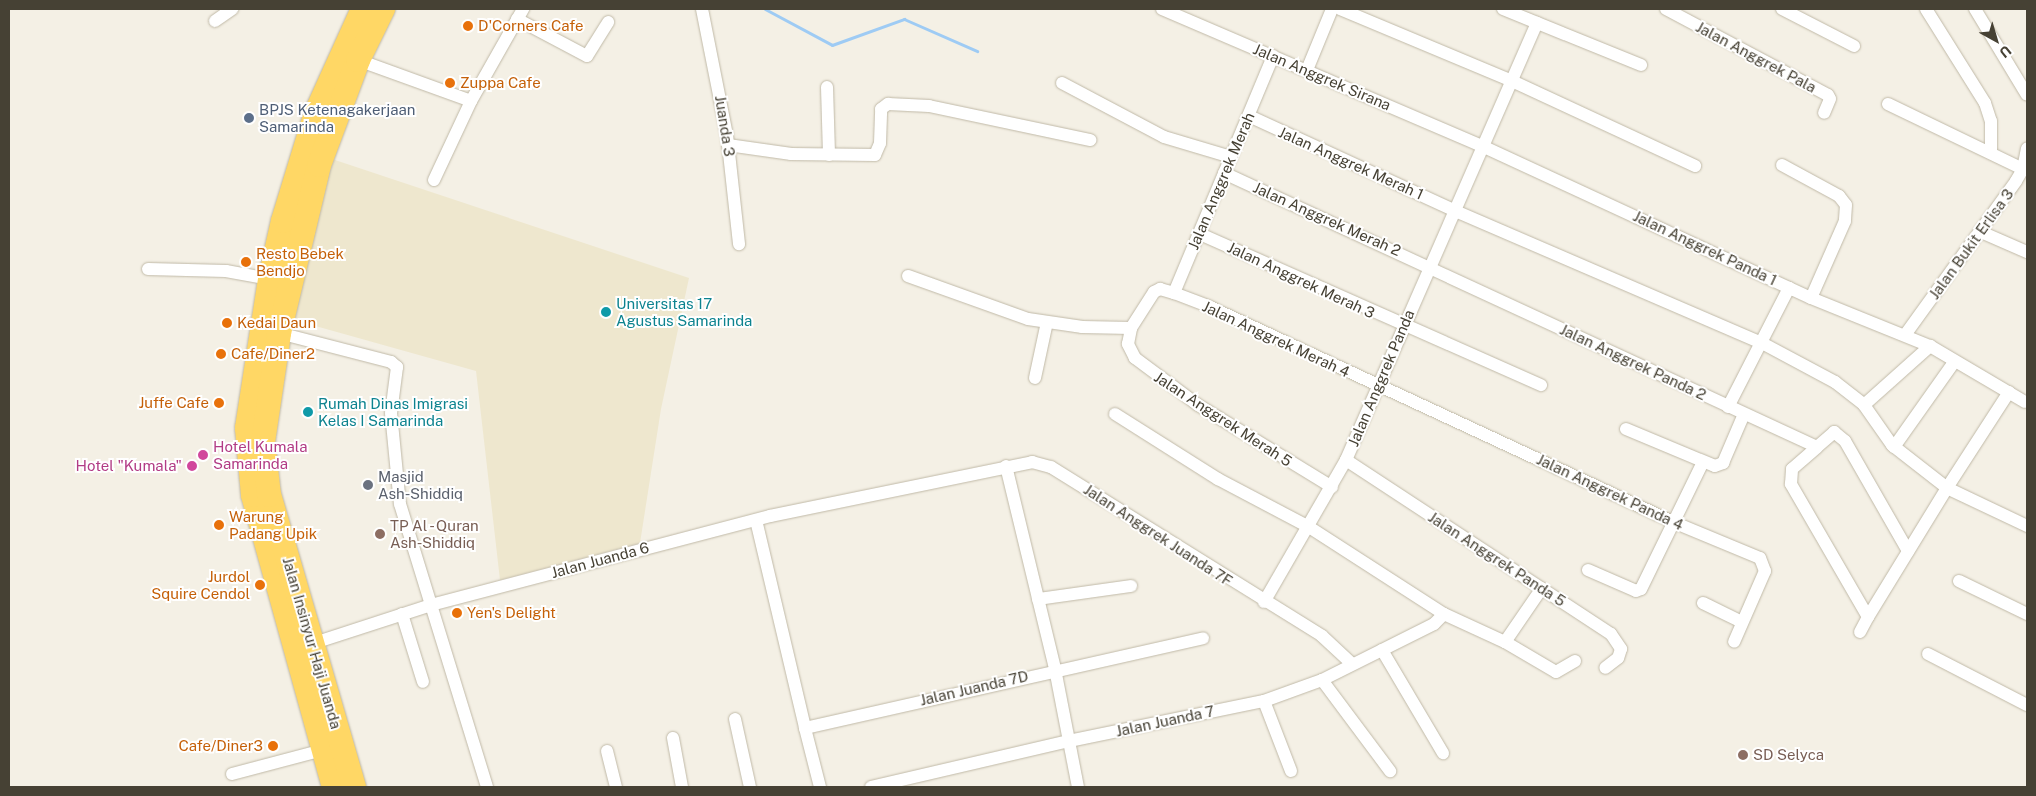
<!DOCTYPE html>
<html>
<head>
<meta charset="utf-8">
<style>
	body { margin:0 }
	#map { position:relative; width:2036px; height:796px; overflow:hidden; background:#f4f0e5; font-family:"Public Sans",sans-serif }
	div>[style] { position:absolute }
	.education>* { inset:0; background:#eee7ce }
	.stream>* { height:3px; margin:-1.5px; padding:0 1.5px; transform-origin:1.5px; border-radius:1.5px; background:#9ecbf4 }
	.roads { filter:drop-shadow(0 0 1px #c0b9a7) drop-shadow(0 0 1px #c0b9a7) }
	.street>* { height:12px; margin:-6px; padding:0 6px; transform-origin:6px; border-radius:6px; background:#fff }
	.highway>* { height:24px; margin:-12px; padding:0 12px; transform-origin:12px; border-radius:12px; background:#ffd765 }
	.dots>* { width:14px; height:14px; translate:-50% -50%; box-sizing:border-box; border:2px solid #fff; border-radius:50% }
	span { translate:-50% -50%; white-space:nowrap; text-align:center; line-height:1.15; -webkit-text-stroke:4px #fff; paint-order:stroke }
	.food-label { font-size:15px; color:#c56008 }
	.left { translate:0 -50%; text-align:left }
	.right { translate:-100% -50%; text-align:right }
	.street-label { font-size:15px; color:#464134 }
	.service-label { font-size:15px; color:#4e5e75 }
	.culture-label { font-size:15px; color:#0d838f }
	.hotel-label { font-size:15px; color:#b23c85 }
	.worship-label { font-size:15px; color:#5b616d }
	.education-label { font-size:15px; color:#785e54 }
	.frame { position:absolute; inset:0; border:10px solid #464134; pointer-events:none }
	.north { position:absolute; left:1971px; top:15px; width:50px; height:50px; -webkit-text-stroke:4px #fff; paint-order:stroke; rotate:141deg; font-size:14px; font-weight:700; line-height:20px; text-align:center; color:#464134 }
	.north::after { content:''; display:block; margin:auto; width:18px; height:22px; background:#464134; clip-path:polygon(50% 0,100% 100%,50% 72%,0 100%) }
</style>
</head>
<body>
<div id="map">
	<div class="education">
		<i style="clip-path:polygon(332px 159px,689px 278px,661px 409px,640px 543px,500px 580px,476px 371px,294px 320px)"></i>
	</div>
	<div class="stream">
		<i style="left:765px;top:9px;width:76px;rotate:28.2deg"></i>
		<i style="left:832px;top:45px;width:77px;rotate:-19.9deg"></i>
		<i style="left:904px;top:19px;width:80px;rotate:23.7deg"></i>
	</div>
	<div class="roads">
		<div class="street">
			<i style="left:702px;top:9px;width:128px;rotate:78.8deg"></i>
			<i style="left:727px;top:135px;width:110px;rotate:83.7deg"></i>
			<i style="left:1162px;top:9px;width:348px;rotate:23.2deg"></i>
			<i style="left:1482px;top:146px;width:362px;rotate:24.8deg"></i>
			<i style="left:1811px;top:298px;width:128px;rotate:22deg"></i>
			<i style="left:1930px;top:346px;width:110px;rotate:30.5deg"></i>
			<i style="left:1340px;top:9px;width:186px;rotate:22.7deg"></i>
			<i style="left:1512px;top:81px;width:202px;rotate:24.9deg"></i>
			<i style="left:1503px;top:9px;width:149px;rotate:22.1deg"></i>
			<i style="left:1666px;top:9px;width:183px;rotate:28deg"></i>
			<i style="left:1828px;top:95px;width:4px;rotate:63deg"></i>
			<i style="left:1830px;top:99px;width:15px;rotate:113deg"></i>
			<i style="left:1782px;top:9px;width:81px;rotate:27.2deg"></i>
			<i style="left:1926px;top:9px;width:111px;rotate:57.9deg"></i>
			<i style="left:1985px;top:103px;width:19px;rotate:72deg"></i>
			<i style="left:1991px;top:121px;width:31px;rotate:90deg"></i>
			<i style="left:1975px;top:9px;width:100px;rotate:58.8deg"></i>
			<i style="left:517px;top:19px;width:79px;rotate:27.9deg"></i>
			<i style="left:587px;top:56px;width:40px;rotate:-58deg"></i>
			<i style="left:215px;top:21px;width:21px;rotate:-35deg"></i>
			<i style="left:358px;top:60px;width:120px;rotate:19.9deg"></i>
			<i style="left:1307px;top:70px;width:66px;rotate:-67.7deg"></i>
			<i style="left:1062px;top:83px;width:115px;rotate:27.9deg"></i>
			<i style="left:1164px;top:137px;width:70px;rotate:16.6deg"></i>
			<i style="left:827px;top:87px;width:68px;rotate:88.3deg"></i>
			<i style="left:1888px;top:104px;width:150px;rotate:25.7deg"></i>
			<i style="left:1249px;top:116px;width:225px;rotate:24.7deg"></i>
			<i style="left:1453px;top:210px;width:336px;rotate:23.3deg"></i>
			<i style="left:1762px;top:343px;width:83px;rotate:28.1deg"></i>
			<i style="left:1835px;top:382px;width:37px;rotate:38deg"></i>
			<i style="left:1864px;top:405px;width:49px;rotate:55deg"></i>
			<i style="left:1892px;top:445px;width:70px;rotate:38deg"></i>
			<i style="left:1947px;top:488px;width:151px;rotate:121.5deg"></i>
			<i style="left:1868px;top:617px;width:154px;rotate:-120.1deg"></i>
			<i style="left:1791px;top:484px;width:15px;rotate:-86deg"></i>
			<i style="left:1792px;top:469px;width:33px;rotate:-41deg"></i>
			<i style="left:728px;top:145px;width:64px;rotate:8.1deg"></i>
			<i style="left:791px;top:154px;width:84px;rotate:0.7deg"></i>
			<i style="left:875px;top:155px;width:13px;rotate:-67deg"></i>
			<i style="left:880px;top:143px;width:34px;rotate:-88deg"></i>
			<i style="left:881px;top:109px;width:9px;rotate:-36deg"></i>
			<i style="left:888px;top:104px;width:41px;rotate:2.8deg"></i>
			<i style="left:929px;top:106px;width:165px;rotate:11.9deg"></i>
			<i style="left:1782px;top:165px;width:65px;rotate:28.5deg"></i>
			<i style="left:1839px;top:196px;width:11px;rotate:52deg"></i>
			<i style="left:1846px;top:205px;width:16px;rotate:94deg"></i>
			<i style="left:1845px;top:221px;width:84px;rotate:113.8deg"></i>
			<i style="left:1224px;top:173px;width:653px;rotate:24.8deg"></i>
			<i style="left:1817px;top:447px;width:23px;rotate:-41deg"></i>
			<i style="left:1834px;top:432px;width:14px;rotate:39deg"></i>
			<i style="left:1845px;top:441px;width:127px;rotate:60.2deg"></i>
			<i style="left:434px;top:180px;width:87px;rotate:-64.9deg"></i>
			<i style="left:471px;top:101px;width:106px;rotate:-60.5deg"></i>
			<i style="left:1981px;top:232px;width:50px;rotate:23.5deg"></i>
			<i style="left:1200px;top:234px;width:373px;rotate:23.9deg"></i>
			<i style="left:148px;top:269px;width:78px;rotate:1.5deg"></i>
			<i style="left:226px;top:271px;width:45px;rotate:10.3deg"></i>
			<i style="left:908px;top:276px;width:127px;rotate:19.7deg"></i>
			<i style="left:1028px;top:319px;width:55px;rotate:8.4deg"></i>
			<i style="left:1082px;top:327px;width:49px;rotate:1.2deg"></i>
			<i style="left:1174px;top:293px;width:257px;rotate:-67.3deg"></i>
			<i style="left:279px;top:333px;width:116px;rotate:14.5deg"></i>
			<i style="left:391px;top:362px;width:8px;rotate:40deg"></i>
			<i style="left:397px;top:367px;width:46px;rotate:97.4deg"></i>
			<i style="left:391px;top:413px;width:91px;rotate:84.4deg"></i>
			<i style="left:400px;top:504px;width:296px;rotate:72.9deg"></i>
			<i style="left:1905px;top:335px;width:190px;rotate:-54.2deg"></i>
			<i style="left:2016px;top:181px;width:14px;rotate:-60deg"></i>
			<i style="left:2023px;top:169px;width:21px;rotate:-79deg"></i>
			<i style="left:1035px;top:378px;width:57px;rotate:-77.9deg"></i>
			<i style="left:2009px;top:392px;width:114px;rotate:122.9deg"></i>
			<i style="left:1947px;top:488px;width:89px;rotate:25.4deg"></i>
			<i style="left:1864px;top:405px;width:89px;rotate:-41.8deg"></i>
			<i style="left:1728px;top:407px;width:134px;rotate:-62.9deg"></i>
			<i style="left:1115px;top:414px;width:122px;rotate:32.3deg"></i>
			<i style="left:1218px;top:479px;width:103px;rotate:27.8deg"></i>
			<i style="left:1309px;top:527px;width:161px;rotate:32.8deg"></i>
			<i style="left:1444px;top:614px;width:67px;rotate:24.7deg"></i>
			<i style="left:1505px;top:642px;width:59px;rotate:30.5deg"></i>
			<i style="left:1556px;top:672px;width:22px;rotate:-30deg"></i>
			<i style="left:1626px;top:429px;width:96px;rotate:22.6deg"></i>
			<i style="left:1715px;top:466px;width:9px;rotate:-21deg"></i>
			<i style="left:1723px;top:463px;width:53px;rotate:-66.8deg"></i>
			<i style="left:1894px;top:447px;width:105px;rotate:-54.7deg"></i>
			<i style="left:1346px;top:460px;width:317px;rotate:33.3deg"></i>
			<i style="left:1611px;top:634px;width:18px;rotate:56deg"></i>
			<i style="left:1621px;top:649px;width:9px;rotate:108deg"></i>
			<i style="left:1618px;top:658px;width:16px;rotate:142deg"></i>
			<i style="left:1006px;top:466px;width:209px;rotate:76.4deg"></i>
			<i style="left:1055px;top:669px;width:120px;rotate:79deg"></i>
			<i style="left:1332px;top:487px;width:157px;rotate:-148.5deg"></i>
			<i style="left:1198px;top:405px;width:79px;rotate:-143.3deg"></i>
			<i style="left:1135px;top:358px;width:16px;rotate:-117deg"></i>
			<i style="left:1128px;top:344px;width:16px;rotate:-79deg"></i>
			<i style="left:1131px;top:328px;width:43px;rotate:-57.4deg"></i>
			<i style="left:1154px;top:292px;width:7px;rotate:-27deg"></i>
			<i style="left:1160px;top:289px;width:15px;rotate:16deg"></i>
			<i style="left:1174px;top:293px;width:39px;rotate:21deg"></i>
			<i style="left:1210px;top:307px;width:510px;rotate:24.91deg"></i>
			<i style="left:1673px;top:522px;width:94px;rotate:22.5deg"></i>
			<i style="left:1760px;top:558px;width:14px;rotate:69deg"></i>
			<i style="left:1765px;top:571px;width:77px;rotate:113.6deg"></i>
			<i style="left:756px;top:520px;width:214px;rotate:76.7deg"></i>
			<i style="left:1588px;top:570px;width:52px;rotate:23.6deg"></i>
			<i style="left:1636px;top:591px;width:5px;rotate:-22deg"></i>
			<i style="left:1641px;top:589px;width:141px;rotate:-64deg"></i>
			<i style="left:1959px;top:581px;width:76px;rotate:25.9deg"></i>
			<i style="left:1038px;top:599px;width:94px;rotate:-8deg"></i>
			<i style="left:1264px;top:602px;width:164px;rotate:-60deg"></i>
			<i style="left:1346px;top:460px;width:477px;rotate:-66.4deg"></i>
			<i style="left:1703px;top:603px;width:43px;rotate:26deg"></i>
			<i style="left:402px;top:614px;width:71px;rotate:72.8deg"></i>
			<i style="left:1860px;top:632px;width:17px;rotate:-62deg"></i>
			<i style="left:1505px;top:642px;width:65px;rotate:-55.6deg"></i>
			<i style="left:311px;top:644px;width:126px;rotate:-18deg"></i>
			<i style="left:431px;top:605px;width:350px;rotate:-14.7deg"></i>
			<i style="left:770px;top:516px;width:268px;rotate:-11.6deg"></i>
			<i style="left:1032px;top:462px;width:20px;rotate:15deg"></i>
			<i style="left:1051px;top:467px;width:319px;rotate:31.9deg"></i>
			<i style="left:1322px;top:636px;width:41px;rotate:43deg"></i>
			<i style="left:1382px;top:650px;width:120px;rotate:59.4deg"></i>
			<i style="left:1928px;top:654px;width:111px;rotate:27.3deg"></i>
			<i style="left:1322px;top:680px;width:114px;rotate:53.2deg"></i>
			<i style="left:1264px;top:701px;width:75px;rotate:68.9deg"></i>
			<i style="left:735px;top:719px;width:70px;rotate:77.6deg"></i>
			<i style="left:673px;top:738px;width:50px;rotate:79.6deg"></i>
			<i style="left:607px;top:751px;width:37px;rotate:76deg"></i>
			<i style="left:232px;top:774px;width:94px;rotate:-14.8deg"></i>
			<i style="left:820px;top:787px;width:61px;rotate:-104.3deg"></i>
			<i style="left:805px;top:728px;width:408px;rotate:-12.7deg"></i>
			<i style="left:871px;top:787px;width:203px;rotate:-13.1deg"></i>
			<i style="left:1069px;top:741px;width:199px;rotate:-11.6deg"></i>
			<i style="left:1264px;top:701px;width:62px;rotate:-19.9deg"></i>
			<i style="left:1322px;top:680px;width:125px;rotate:-26.6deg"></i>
			<i style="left:1434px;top:624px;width:14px;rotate:-45deg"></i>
		</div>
		<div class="highway">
			<i style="left:334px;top:787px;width:303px;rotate:-105.5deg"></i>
			<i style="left:253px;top:495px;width:67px;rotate:-95.1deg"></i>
			<i style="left:247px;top:428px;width:151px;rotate:-81.2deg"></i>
			<i style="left:270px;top:279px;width:59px;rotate:-77.4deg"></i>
			<i style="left:283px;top:221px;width:113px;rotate:-73deg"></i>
			<i style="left:316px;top:113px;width:114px;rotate:-65.7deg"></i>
			<i style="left:354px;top:787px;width:304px;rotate:-106.2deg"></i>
			<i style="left:269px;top:495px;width:53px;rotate:-96.5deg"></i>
			<i style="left:263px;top:442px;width:110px;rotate:-81.6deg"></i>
			<i style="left:279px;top:333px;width:173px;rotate:-76.6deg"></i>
			<i style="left:319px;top:165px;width:112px;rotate:-69.6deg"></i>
			<i style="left:358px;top:60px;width:57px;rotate:-63.9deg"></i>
		</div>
	</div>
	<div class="dots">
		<i style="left:468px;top:26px;background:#e8710a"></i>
		<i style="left:450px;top:83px;background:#e8710a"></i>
		<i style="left:249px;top:118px;background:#5c6f8a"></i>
		<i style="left:246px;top:262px;background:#e8710a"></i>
		<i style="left:606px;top:312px;background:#0f9aa8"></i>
		<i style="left:227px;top:323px;background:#e8710a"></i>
		<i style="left:221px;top:354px;background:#e8710a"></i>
		<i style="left:219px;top:403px;background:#e8710a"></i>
		<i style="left:308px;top:412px;background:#0f9aa8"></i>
		<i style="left:203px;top:455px;background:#d1479c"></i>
		<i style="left:192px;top:466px;background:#d1479c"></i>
		<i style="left:368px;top:485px;background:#6b7280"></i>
		<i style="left:219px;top:525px;background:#e8710a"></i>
		<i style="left:380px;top:534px;background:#8d6e63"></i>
		<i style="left:260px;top:585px;background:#e8710a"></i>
		<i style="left:457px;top:613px;background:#e8710a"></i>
		<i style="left:273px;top:746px;background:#e8710a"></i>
		<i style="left:1743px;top:755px;background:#8d6e63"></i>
	</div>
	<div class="food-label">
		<span class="left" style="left:478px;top:26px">D'Corners Cafe</span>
		<span class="left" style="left:460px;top:83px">Zuppa Cafe</span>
		<span class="left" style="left:256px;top:262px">Resto Bebek<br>Bendjo</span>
		<span class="left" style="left:237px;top:323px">Kedai Daun</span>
		<span class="left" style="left:231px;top:354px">Cafe/Diner2</span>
		<span class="right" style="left:209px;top:403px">Juffe Cafe</span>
		<span class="left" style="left:229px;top:525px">Warung<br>Padang Upik</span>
		<span class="right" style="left:250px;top:585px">Jurdol<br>Squire Cendol</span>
		<span class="left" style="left:467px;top:613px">Yen's Delight</span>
		<span class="right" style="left:263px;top:746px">Cafe/Diner3</span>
	</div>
	<div class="street-label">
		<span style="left:1756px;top:57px;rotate:28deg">Jalan Anggrek Pala</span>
		<span style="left:1322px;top:77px;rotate:23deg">Jalan Anggrek Sirana</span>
		<span style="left:725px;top:126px;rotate:81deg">Juanda 3</span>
		<span style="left:1351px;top:163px;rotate:24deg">Jalan Anggrek Merah 1</span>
		<span style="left:1221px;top:181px;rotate:-67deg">Jalan Anggrek Merah</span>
		<span style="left:1327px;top:219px;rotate:24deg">Jalan Anggrek Merah 2</span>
		<span style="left:1971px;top:244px;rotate:-54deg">Jalan Bukit Erlisa 3</span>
		<span style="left:1705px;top:248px;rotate:25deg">Jalan Anggrek Panda 1</span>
		<span style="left:1301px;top:280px;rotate:25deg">Jalan Anggrek Merah 3</span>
		<span style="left:1276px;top:339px;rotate:25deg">Jalan Anggrek Merah 4</span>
		<span style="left:1633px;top:362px;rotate:25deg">Jalan Anggrek Panda 2</span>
		<span style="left:1381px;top:378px;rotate:-67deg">Jalan Anggrek Panda</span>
		<span style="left:1223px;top:419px;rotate:33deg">Jalan Anggrek Merah 5</span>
		<span style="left:1610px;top:492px;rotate:25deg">Jalan Anggrek Panda 4</span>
		<span style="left:1158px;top:535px;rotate:33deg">Jalan Anggrek Juanda 7F</span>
		<span style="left:1497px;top:559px;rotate:33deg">Jalan Anggrek Panda 5</span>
		<span style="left:600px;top:560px;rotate:-15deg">Jalan Juanda 6</span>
		<span style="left:312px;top:643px;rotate:74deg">Jalan Insinyur Haji Juanda</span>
		<span style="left:974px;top:688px;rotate:-13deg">Jalan Juanda 7D</span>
		<span style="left:1165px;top:721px;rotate:-12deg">Jalan Juanda 7</span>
	</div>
	<div class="service-label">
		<span class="left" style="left:259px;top:118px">BPJS Ketenagakerjaan<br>Samarinda</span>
	</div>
	<div class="culture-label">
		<span class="left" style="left:616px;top:312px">Universitas 17<br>Agustus Samarinda</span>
		<span class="left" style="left:318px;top:412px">Rumah Dinas Imigrasi<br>Kelas I Samarinda</span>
	</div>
	<div class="hotel-label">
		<span class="left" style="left:213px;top:455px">Hotel Kumala<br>Samarinda</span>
		<span class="right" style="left:182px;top:466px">Hotel "Kumala"</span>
	</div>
	<div class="worship-label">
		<span class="left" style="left:378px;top:485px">Masjid<br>Ash-Shiddiq</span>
	</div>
	<div class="education-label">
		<span class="left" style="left:390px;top:534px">TP Al - Quran<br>Ash-Shiddiq</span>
		<span class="left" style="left:1753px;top:755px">SD Selyca</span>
	</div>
	<div class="frame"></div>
	<div class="north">U</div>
</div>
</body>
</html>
